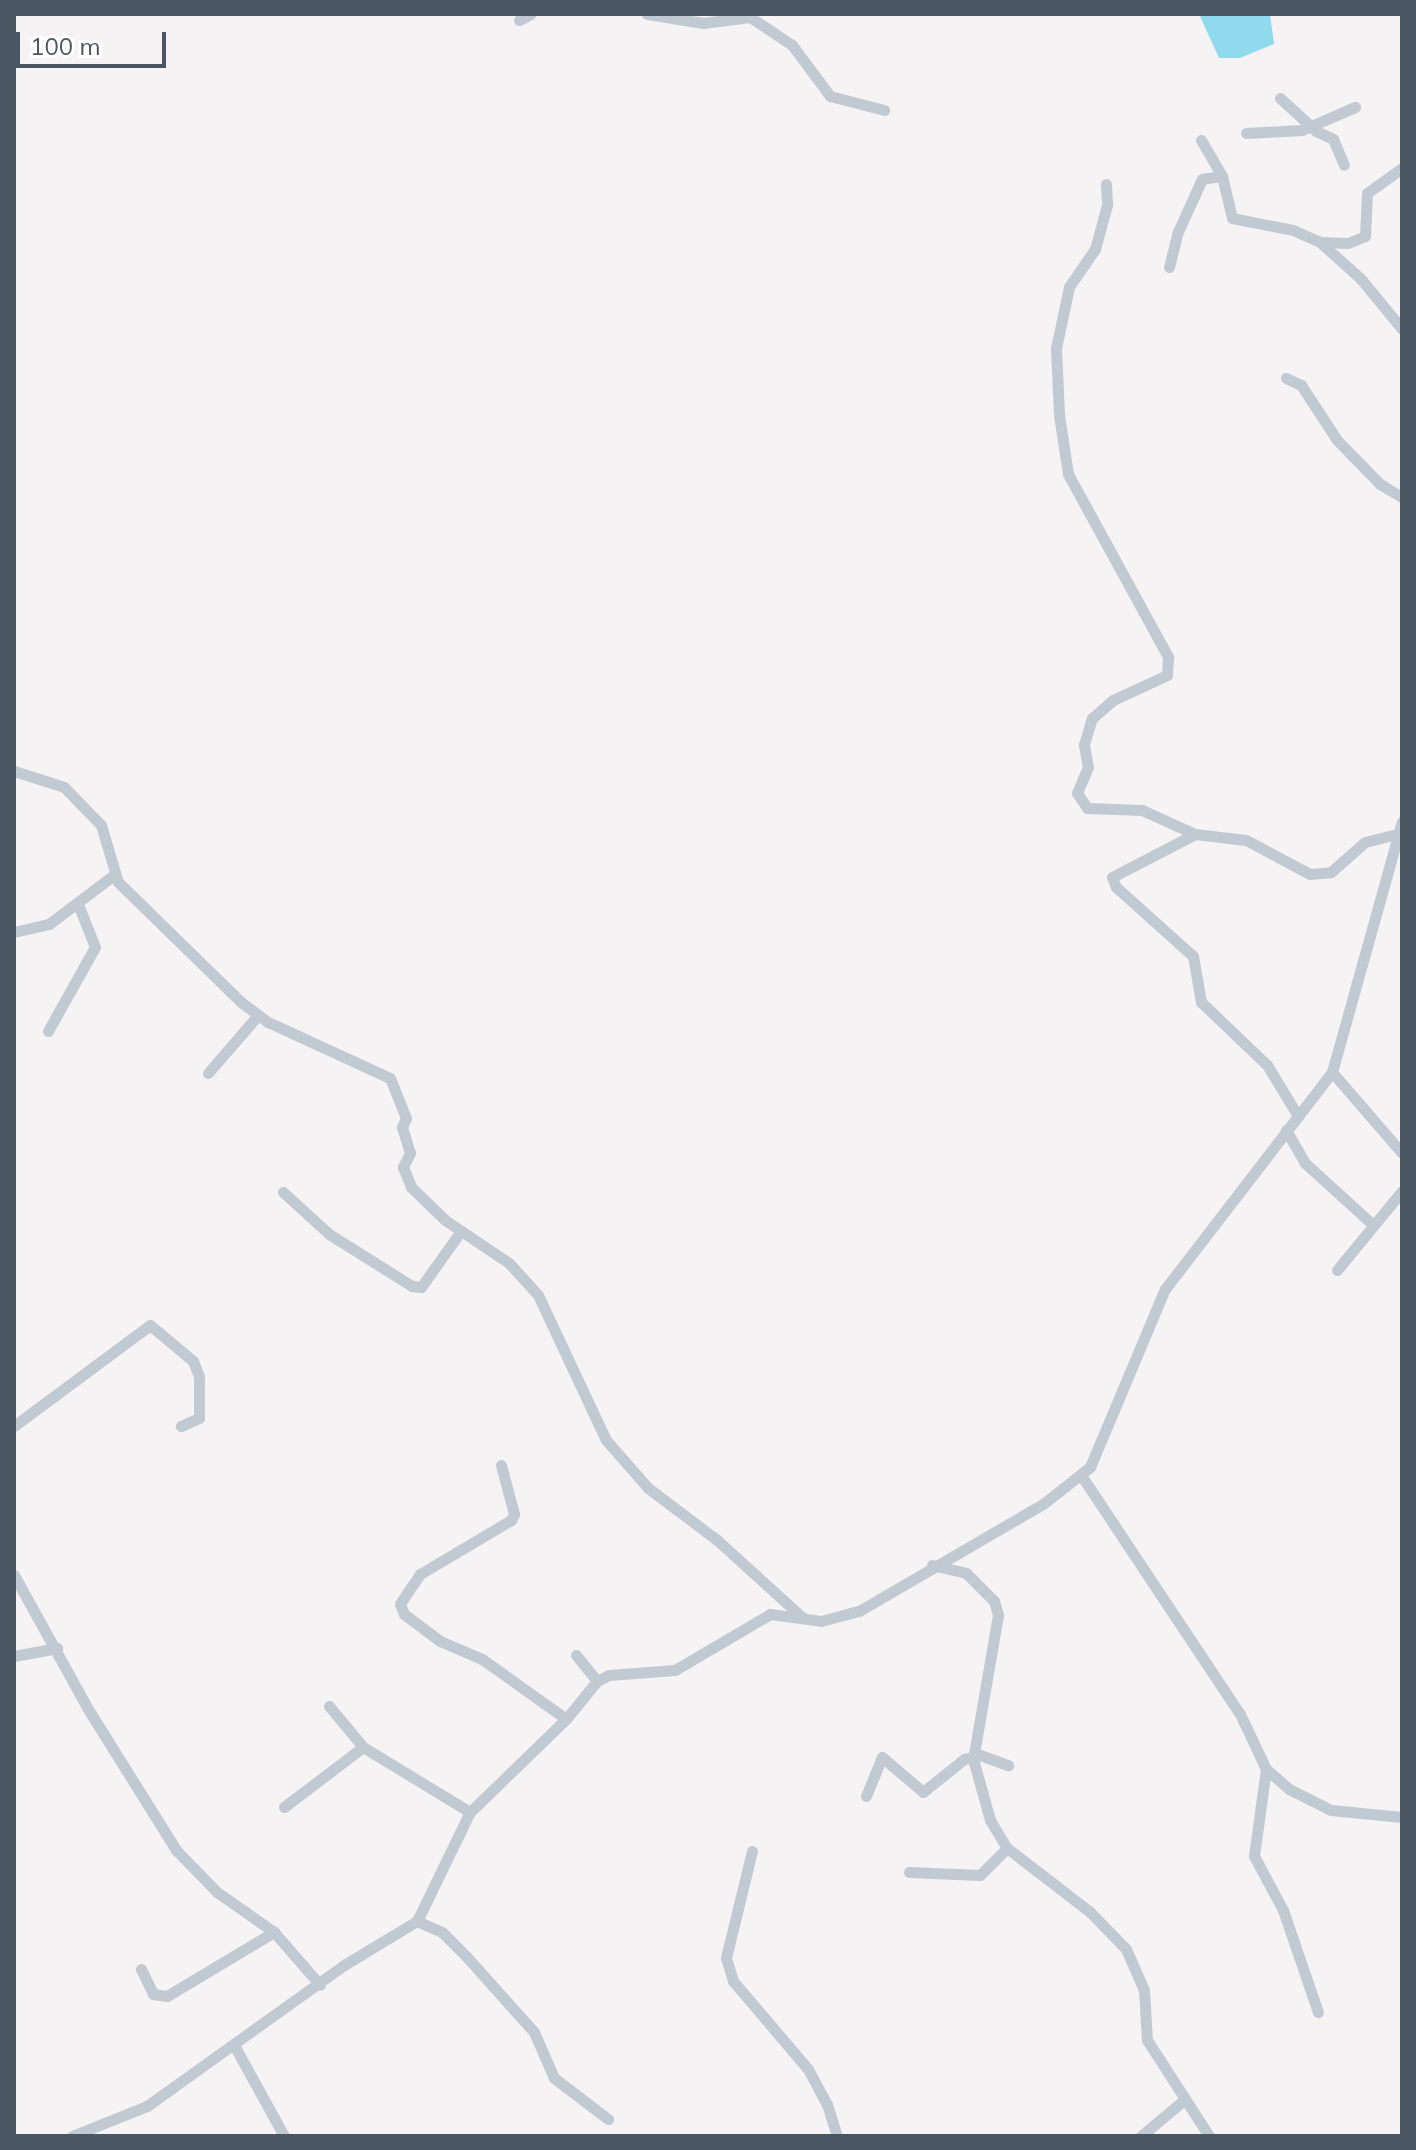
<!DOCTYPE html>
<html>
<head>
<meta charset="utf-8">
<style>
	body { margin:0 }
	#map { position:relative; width:1416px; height:2150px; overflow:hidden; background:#f5f3f3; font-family:Mulish,sans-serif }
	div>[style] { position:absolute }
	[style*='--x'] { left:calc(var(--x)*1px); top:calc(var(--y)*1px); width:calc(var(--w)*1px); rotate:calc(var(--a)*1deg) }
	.water>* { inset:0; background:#90daee }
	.minor>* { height:11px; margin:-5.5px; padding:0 5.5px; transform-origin:5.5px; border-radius:5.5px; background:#c1cad2 }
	span { translate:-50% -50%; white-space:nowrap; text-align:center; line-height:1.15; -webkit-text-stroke:6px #fff; paint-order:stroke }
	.frame { position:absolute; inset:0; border:16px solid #4a5661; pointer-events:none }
	.scale { position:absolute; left:16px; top:32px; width:150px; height:36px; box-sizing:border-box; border:4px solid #4a5661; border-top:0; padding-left:10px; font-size:24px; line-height:28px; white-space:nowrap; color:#4a5661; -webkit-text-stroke:6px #fff; paint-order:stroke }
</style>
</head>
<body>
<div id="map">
	<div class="water">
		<i style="clip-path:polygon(1199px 14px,1270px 14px,1274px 44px,1240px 58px,1219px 58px)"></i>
	</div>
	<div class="minor">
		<i style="--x:647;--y:14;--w:57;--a:9.1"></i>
		<i style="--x:703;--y:23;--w:47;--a:-7.3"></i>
		<i style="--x:750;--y:17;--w:50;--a:33.7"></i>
		<i style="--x:792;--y:45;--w:64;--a:53.3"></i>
		<i style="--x:830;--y:96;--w:56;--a:14.5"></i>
		<i style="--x:519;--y:20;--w:13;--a:-27"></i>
		<i style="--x:1280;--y:98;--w:49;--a:42.5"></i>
		<i style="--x:1316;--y:131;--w:19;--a:25"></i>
		<i style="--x:1333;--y:139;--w:28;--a:67"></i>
		<i style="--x:1246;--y:133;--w:56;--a:-3.1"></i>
		<i style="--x:1302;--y:130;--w:58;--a:-23.5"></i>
		<i style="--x:1201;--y:140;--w:42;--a:59.7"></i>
		<i style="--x:1222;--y:176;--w:43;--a:76.6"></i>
		<i style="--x:1232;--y:218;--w:62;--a:11.1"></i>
		<i style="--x:1293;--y:230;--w:30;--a:24"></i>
		<i style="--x:1320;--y:242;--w:28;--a:2"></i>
		<i style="--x:1348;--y:243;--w:18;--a:-22"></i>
		<i style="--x:1365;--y:236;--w:43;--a:-87.3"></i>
		<i style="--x:1367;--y:193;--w:43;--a:-35.5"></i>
		<i style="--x:1106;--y:184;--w:21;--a:87"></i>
		<i style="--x:1107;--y:205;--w:46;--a:105.3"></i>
		<i style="--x:1095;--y:249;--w:46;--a:124.4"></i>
		<i style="--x:1069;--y:287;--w:62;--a:102"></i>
		<i style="--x:1056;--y:348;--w:67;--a:87.4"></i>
		<i style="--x:1059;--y:415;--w:60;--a:81.3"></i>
		<i style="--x:1068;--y:474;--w:209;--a:61.3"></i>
		<i style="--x:1168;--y:657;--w:18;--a:93"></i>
		<i style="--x:1167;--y:675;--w:60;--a:155.2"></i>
		<i style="--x:1113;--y:700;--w:28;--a:139"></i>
		<i style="--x:1092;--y:718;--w:28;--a:107"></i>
		<i style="--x:1084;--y:745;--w:22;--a:80"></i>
		<i style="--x:1088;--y:767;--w:28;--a:113"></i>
		<i style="--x:1077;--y:793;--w:18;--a:56"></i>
		<i style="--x:1087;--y:808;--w:55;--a:2.1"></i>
		<i style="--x:1142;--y:810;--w:58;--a:24.4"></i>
		<i style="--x:1195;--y:834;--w:93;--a:152.6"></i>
		<i style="--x:1112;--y:877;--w:11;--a:68"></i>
		<i style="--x:1116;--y:887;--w:103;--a:41.9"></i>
		<i style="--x:1193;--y:956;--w:47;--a:80.1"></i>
		<i style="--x:1201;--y:1002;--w:91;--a:43.7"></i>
		<i style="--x:1267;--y:1065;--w:60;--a:58.7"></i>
		<i style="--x:1320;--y:242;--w:55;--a:42.1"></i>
		<i style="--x:1361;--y:279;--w:65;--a:50.6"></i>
		<i style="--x:1169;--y:267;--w:34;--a:-76"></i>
		<i style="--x:1177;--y:234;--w:60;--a:-65.6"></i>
		<i style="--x:1202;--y:179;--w:20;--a:-9"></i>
		<i style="--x:1286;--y:378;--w:17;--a:25"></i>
		<i style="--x:1301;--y:385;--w:66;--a:56.8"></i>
		<i style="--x:1337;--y:440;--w:62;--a:45.7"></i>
		<i style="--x:1380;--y:484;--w:26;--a:31"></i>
		<i style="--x:14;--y:771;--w:52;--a:17.7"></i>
		<i style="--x:64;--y:787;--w:53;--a:45.8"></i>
		<i style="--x:101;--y:825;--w:59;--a:73.4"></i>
		<i style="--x:118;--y:882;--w:172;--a:44.3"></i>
		<i style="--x:241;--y:1002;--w:34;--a:37"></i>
		<i style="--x:268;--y:1022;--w:134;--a:24.7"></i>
		<i style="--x:390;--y:1078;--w:43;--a:68.2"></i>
		<i style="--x:406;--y:1118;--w:10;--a:114"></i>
		<i style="--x:402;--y:1127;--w:27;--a:73"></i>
		<i style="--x:410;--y:1153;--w:16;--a:117"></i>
		<i style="--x:403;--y:1167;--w:22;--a:68"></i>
		<i style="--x:411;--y:1187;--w:47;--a:44.1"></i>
		<i style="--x:445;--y:1220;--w:77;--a:33.9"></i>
		<i style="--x:509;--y:1263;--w:43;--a:47.8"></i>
		<i style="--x:538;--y:1295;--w:160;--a:64.9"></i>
		<i style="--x:606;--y:1440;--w:64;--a:48.8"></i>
		<i style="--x:648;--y:1488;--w:86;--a:37"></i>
		<i style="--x:717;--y:1540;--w:115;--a:42.2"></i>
		<i style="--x:1195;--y:834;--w:51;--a:6.7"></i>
		<i style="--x:1246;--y:840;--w:72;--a:28"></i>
		<i style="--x:1310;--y:874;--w:21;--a:-5"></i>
		<i style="--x:1331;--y:872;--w:45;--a:-41.4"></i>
		<i style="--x:1365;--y:842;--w:33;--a:-14"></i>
		<i style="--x:14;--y:932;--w:36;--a:-13"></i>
		<i style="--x:49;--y:924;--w:83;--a:-37.1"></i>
		<i style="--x:48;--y:1031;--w:96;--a:-60.8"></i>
		<i style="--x:95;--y:947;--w:46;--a:-111.6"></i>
		<i style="--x:1332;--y:1072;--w:107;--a:49.2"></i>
		<i style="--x:208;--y:1073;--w:77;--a:-49.2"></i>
		<i style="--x:1286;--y:1130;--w:38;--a:60"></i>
		<i style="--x:1305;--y:1163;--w:91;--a:42.3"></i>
		<i style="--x:283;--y:1192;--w:62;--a:42.4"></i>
		<i style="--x:329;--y:1234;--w:98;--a:32.1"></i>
		<i style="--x:412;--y:1286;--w:9;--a:6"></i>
		<i style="--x:421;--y:1287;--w:69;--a:-54.5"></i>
		<i style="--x:1337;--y:1270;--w:102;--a:-50.6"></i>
		<i style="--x:14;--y:1426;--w:169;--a:-36.6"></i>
		<i style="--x:150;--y:1325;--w:56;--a:39.9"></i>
		<i style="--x:193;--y:1361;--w:17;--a:69"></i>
		<i style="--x:199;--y:1377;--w:41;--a:90"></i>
		<i style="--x:199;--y:1418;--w:20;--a:156"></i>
		<i style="--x:501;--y:1465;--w:51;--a:75.1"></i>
		<i style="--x:514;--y:1514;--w:7;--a:117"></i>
		<i style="--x:511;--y:1520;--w:106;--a:149.3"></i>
		<i style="--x:420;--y:1574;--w:36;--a:124"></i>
		<i style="--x:400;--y:1604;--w:11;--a:68"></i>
		<i style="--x:404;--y:1614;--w:45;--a:36.9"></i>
		<i style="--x:440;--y:1641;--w:46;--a:23.2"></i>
		<i style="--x:482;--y:1659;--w:103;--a:35.5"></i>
		<i style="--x:1081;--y:1475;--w:287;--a:56.4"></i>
		<i style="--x:1240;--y:1714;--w:61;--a:64.7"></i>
		<i style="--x:1266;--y:1769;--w:30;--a:41"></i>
		<i style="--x:1289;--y:1789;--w:47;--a:26.6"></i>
		<i style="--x:1331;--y:1810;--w:71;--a:5.6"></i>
		<i style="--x:932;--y:1565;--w:35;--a:13"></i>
		<i style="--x:966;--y:1573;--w:40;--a:45"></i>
		<i style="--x:994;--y:1601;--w:15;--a:74"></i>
		<i style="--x:998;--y:1615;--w:146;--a:99.8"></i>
		<i style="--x:973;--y:1759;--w:63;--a:74.4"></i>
		<i style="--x:990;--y:1820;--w:33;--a:59"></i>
		<i style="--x:1007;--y:1848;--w:105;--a:37.6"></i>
		<i style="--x:1090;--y:1912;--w:52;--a:45.8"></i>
		<i style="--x:1126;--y:1949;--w:45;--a:66.3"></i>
		<i style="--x:1144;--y:1990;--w:50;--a:86.6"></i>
		<i style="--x:1147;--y:2040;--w:114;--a:57.1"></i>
		<i style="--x:14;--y:1575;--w:153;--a:61.1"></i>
		<i style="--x:88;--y:1709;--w:166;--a:58"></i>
		<i style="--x:176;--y:1850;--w:59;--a:45.7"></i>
		<i style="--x:217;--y:1892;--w:70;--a:35.1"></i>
		<i style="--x:274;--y:1932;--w:70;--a:49"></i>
		<i style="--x:576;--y:1655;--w:33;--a:51"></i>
		<i style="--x:14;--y:1656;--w:44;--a:-10.5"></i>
		<i style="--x:329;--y:1706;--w:53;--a:50.3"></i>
		<i style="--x:363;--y:1747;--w:125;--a:31.3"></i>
		<i style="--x:1266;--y:1769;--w:88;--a:97.9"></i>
		<i style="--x:1254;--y:1856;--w:61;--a:61.8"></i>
		<i style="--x:1283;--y:1910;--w:108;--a:71.1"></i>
		<i style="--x:866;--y:1796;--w:42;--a:-67.7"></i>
		<i style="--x:882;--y:1757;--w:54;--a:40.5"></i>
		<i style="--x:923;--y:1792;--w:53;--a:-38.8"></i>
		<i style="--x:964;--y:1759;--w:16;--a:-14"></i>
		<i style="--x:980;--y:1755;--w:30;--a:20"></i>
		<i style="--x:284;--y:1807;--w:99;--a:-37.2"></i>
		<i style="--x:752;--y:1851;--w:110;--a:103.7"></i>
		<i style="--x:726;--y:1958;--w:24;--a:73"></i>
		<i style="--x:733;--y:1981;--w:116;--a:49.6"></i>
		<i style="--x:808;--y:2069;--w:40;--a:62"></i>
		<i style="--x:827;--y:2104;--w:34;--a:73"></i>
		<i style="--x:909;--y:1872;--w:71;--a:2.4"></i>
		<i style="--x:980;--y:1875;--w:38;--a:-45"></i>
		<i style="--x:417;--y:1921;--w:27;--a:24"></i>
		<i style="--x:442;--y:1932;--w:34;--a:45"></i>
		<i style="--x:466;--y:1956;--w:102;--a:48.2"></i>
		<i style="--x:534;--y:2032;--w:50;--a:66.5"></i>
		<i style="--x:554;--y:2078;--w:68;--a:37.2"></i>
		<i style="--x:141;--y:1969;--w:28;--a:64"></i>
		<i style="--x:153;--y:1994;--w:14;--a:8"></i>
		<i style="--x:167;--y:1996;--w:125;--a:-30.9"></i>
		<i style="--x:234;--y:2045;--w:104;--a:61.2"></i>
		<i style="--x:72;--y:2136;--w:81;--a:-21.8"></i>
		<i style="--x:147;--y:2106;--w:242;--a:-35.6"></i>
		<i style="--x:344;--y:1965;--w:85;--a:-31.1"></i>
		<i style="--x:417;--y:1921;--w:121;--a:-64.1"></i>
		<i style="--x:470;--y:1812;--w:134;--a:-44.1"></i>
		<i style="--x:566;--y:1719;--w:49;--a:-50.8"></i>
		<i style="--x:597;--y:1681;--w:13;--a:-27"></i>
		<i style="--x:609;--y:1675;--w:66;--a:-4.3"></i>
		<i style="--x:675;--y:1670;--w:110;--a:-30.5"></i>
		<i style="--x:770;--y:1614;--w:51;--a:7.8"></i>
		<i style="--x:821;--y:1621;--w:39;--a:-15"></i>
		<i style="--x:859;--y:1611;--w:213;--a:-30.2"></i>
		<i style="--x:1043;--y:1504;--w:60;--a:-38.2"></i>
		<i style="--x:1090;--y:1467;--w:193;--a:-67.2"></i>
		<i style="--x:1165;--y:1289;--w:274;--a:-52.4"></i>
		<i style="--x:1332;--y:1072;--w:260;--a:-74.4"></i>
		<i style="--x:1141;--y:2136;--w:56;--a:-39.9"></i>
	</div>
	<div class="frame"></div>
	<div class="scale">100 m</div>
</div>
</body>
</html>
